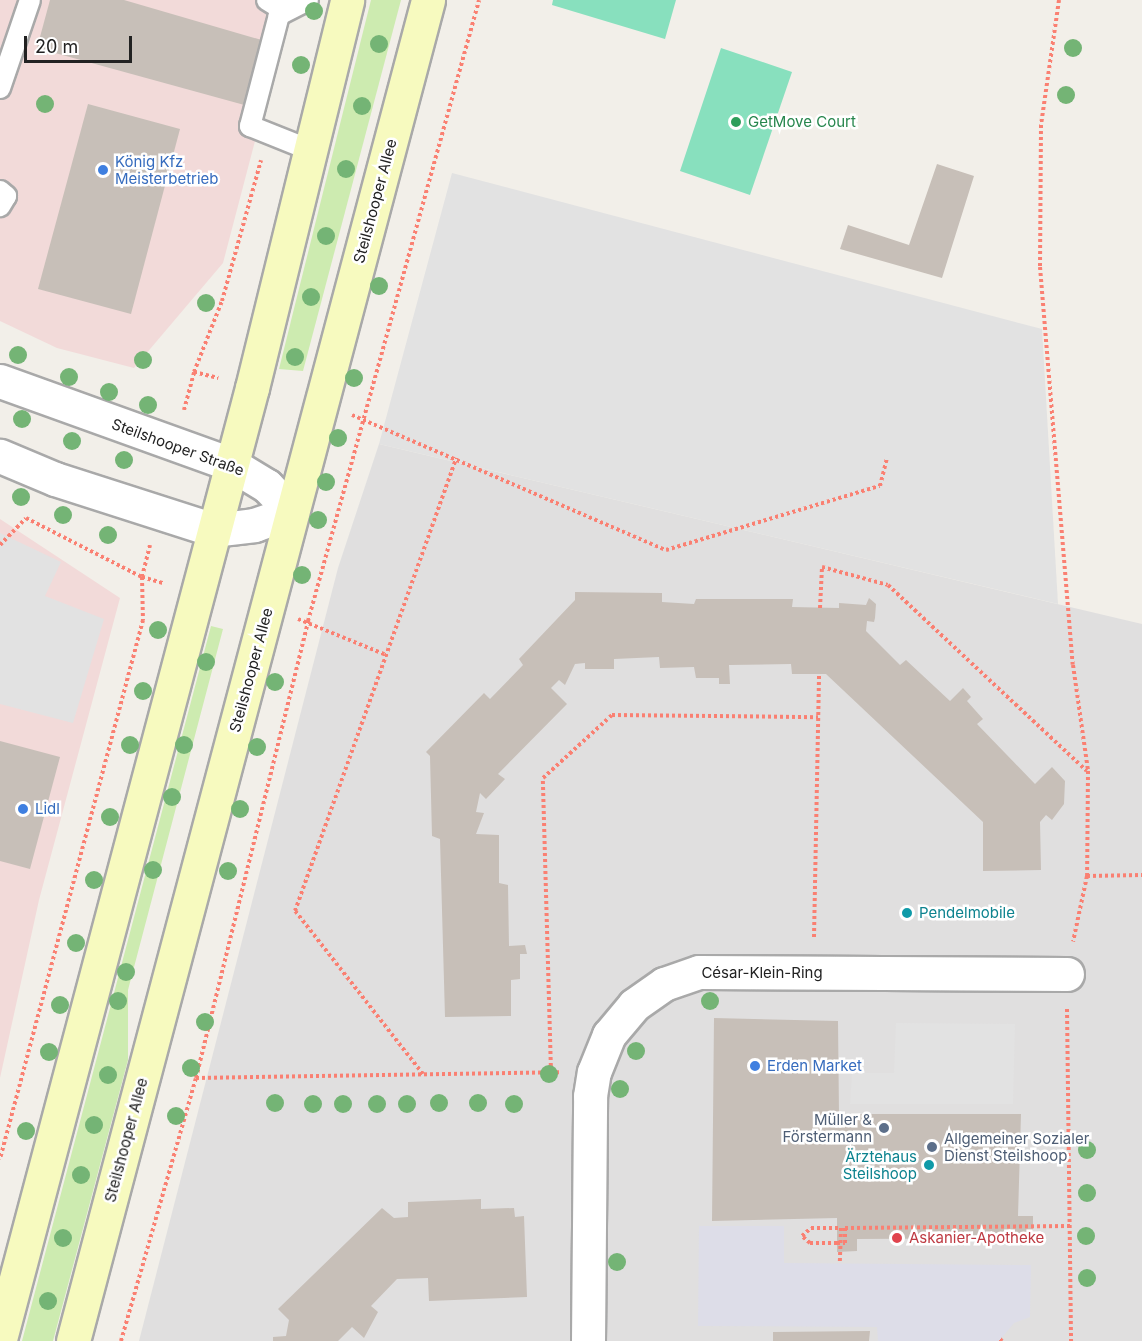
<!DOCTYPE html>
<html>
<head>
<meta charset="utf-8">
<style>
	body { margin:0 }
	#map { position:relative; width:1142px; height:1341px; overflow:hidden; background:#f2efe9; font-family:Inter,sans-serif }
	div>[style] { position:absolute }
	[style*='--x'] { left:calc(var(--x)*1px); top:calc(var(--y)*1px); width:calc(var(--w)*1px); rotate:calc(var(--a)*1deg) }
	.residential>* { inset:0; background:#e0dfdf }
	.commercial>* { inset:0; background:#f2dad9 }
	.grass>* { inset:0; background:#cdebb0 }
	.pitch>* { inset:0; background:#88e0be }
	.parking>* { inset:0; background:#e2e2e2 }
	.plaza>* { inset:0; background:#dddde8 }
	.building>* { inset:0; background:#c7bfb8 }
	.path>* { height:4px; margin-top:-2px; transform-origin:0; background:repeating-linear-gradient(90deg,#fa8072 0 3px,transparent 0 6px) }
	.roads { filter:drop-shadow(2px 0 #a9a9a9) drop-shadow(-2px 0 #a9a9a9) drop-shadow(0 2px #a9a9a9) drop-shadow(0 -2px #a9a9a9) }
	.service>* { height:20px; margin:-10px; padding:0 10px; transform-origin:10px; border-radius:10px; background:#fff }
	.minor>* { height:33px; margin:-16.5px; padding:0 16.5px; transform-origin:16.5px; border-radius:16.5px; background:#fff }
	.tertiary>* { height:33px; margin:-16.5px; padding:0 16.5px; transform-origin:16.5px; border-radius:16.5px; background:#fff }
	.secondary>* { height:33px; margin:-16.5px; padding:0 16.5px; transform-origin:16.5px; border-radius:16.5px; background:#f7fabf }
	.path-bridge>* { height:4px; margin-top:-2px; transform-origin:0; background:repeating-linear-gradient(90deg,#fa8072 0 3px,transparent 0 6px) }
	.trees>* { width:18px; height:18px; margin:-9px; border-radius:50%; background:#74b475 }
	.dots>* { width:16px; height:16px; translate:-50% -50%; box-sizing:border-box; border:3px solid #fff; border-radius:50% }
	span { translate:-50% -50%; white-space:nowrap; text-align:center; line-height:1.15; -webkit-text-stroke:5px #fff; paint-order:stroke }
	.leisure-label { font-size:15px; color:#27864d }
	.left { translate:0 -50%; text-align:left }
	.shop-label { font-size:15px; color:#366cbe }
	.street-label { font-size:15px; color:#222 }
	.culture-label { font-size:15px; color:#0d838f }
	.right { translate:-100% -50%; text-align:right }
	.service-label { font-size:15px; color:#4e5e75 }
	.health-label { font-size:15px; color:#be3a42 }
	.scale { position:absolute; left:24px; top:36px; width:108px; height:27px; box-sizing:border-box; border:3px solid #222; border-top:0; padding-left:8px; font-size:18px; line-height:21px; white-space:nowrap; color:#222; -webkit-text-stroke:4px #fff; paint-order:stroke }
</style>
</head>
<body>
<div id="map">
	<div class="residential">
		<i style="clip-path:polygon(379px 444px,1142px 624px,1142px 1341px,139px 1341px,338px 568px)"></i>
	</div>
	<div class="commercial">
		<i style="clip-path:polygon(0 0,292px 0,223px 263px,134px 368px,57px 348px,0 321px)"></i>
		<i style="clip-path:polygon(0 519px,120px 598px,39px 900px,0 1078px)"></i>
	</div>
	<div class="grass">
		<i style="clip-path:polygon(371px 0,401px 0,303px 371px,279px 369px)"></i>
		<i style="clip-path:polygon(211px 626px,223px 629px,128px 990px,128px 1060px,53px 1341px,22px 1341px)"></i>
	</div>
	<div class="pitch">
		<i style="clip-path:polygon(553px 0,676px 0,665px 39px,552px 5px)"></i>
		<i style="clip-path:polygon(721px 48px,792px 72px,750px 195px,680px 171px)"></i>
	</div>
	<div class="parking">
		<i style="clip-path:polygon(452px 173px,1042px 329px,1058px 604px,379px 444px)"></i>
		<i style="clip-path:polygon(0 533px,61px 562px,45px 596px,104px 619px,73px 723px,0 704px)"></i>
		<i style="clip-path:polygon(896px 1023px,1015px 1024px,1013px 1104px,850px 1104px,852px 1073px,894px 1073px)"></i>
	</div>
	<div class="plaza">
		<i style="clip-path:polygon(699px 1226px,784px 1226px,784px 1263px,1031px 1265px,1030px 1317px,1014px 1323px,999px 1341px,878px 1341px,877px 1327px,698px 1326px)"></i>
	</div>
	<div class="building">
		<i style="clip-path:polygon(50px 0,124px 0,265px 41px,248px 106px,37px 48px)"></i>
		<i style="clip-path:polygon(88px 104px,180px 129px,131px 314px,38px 289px)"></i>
		<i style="clip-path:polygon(937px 164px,974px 176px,942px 278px,840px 249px,848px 225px,909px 245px)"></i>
		<i style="clip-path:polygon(575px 592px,662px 593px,662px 602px,694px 604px,696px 599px,793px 599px,792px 607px,839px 608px,839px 603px,866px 605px,869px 598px,876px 604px,875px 618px,874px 622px,867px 621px,866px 631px,900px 665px,906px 660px,950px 701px,963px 688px,971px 697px,967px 701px,983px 719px,977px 724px,1035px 784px,1052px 767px,1065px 781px,1064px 804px,1052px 820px,1046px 815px,1040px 822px,1041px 870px,983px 871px,983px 822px,826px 674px,792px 674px,791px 664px,729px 665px,730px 684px,719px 684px,719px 678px,696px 678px,694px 667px,660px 668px,659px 657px,614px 659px,614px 669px,585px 669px,585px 663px,575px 664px,565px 685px,559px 680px,551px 688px,567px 704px,498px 774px,505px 779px,486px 799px,480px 793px,476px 812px,484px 813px,476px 834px,499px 835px,499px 883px,508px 885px,509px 946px,525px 945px,527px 954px,520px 954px,520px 979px,511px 980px,511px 1016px,445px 1017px,440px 839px,432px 836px,430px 756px,426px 752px,484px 693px,490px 699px,523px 665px,519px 659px,575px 600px)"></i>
		<i style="clip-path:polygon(0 741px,60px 757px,30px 869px,0 861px)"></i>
		<i style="clip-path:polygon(714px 1018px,838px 1021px,839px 1114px,1021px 1114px,1018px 1216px,1033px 1216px,1033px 1238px,857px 1239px,857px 1251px,837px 1252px,837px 1218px,712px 1221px)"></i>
		<i style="clip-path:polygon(481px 1199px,481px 1209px,514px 1208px,515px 1217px,524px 1216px,527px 1297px,429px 1301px,428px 1278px,397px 1279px,371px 1306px,378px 1312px,364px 1338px,352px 1327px,338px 1341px,273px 1341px,273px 1337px,286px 1336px,289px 1320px,278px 1309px,382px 1208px,394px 1218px,408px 1217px,408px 1202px)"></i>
		<i style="clip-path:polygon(870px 1331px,869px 1341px,773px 1341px,773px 1332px)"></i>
	</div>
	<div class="path">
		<i style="--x:1059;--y:0;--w:126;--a:98.2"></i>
		<i style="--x:1041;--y:125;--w:142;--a:90.4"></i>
		<i style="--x:1040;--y:267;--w:399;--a:85.3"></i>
		<i style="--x:1073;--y:665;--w:107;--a:81.9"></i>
		<i style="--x:1088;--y:771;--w:105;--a:90.5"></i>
		<i style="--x:1087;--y:876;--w:67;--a:102"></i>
		<i style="--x:194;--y:372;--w:76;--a:-68.5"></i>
		<i style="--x:222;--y:301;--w:146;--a:-74.5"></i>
		<i style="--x:184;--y:410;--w:39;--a:-75"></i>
		<i style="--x:194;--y:372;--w:25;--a:14"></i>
		<i style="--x:352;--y:415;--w:342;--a:23.3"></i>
		<i style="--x:666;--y:550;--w:223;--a:-16.7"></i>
		<i style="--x:880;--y:486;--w:29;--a:-76"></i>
		<i style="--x:0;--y:545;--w:37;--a:-46"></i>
		<i style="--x:26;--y:518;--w:130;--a:27"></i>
		<i style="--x:142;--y:577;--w:43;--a:88.7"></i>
		<i style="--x:143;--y:620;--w:558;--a:104.86"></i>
		<i style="--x:150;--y:545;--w:33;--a:104"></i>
		<i style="--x:142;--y:577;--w:22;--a:16"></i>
		<i style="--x:820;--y:608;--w:41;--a:-87.2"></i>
		<i style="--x:822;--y:567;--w:68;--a:15.3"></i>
		<i style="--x:888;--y:585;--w:272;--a:43.1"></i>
		<i style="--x:298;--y:619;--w:95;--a:22.2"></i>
		<i style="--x:1087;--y:876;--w:55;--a:-1"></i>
		<i style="--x:814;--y:937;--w:263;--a:-88.9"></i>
		<i style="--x:1067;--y:1009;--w:332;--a:89.3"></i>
		<i style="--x:551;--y:1072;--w:294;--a:-91.6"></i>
		<i style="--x:543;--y:778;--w:93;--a:-42.4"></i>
		<i style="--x:612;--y:715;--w:206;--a:0.6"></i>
		<i style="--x:423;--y:1074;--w:207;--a:-128.1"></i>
		<i style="--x:295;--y:911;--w:481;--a:-70.4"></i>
		<i style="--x:196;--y:1078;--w:364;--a:-0.9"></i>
		<i style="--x:837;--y:1243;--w:27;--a:180"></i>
		<i style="--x:810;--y:1243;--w:11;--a:-139"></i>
		<i style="--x:802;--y:1236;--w:12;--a:-42"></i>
		<i style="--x:811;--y:1228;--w:30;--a:0"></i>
		<i style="--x:841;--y:1228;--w:36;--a:92"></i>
		<i style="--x:1000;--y:1339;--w:3;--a:45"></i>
		<i style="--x:121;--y:1341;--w:273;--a:-74.1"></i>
		<i style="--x:196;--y:1078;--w:471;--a:-76.2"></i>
		<i style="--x:308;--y:621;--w:644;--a:-74.6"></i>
	</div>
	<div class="roads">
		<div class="service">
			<i style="--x:267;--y:0;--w:19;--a:32"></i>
			<i style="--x:308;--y:0;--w:33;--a:153"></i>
			<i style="--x:279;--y:15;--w:115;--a:104.6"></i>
			<i style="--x:250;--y:126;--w:65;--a:21.8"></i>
			<i style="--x:0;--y:88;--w:93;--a:-71.2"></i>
			<i style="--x:0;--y:191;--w:8;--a:40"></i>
			<i style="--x:6;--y:196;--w:12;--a:121"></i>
		</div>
		<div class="minor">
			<i style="--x:588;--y:1341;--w:245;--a:-89.5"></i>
			<i style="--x:590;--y:1096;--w:24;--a:-81"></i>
			<i style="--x:594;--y:1072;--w:40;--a:-68"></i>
			<i style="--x:609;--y:1035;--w:39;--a:-50"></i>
			<i style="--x:634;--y:1005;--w:37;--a:-35"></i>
			<i style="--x:664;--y:984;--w:37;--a:-19"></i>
			<i style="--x:699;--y:972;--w:368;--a:0.3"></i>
		</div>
		<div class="tertiary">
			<i style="--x:0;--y:381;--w:245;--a:19.8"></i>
			<i style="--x:231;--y:464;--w:42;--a:31.4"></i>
			<i style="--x:267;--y:486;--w:36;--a:46"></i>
			<i style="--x:292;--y:512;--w:39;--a:161"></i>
			<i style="--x:255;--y:525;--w:41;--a:173"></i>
			<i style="--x:214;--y:530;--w:167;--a:-162.2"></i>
			<i style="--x:55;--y:479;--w:60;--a:-157.3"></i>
		</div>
		<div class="secondary">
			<i style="--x:0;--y:1339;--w:984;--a:-75.16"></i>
			<i style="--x:252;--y:388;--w:399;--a:-76.2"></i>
			<i style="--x:73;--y:1341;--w:1387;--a:-75.17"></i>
		</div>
	</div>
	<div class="path-bridge">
		<i style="--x:837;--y:1243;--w:8;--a:0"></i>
		<i style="--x:845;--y:1243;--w:15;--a:-90"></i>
		<i style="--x:845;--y:1228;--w:225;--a:-0.5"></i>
	</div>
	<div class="trees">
		<i style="left:314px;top:11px"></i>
		<i style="left:379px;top:44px"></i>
		<i style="left:1073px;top:48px"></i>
		<i style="left:301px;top:65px"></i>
		<i style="left:1066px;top:95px"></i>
		<i style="left:45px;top:104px"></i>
		<i style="left:362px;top:106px"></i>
		<i style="left:346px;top:169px"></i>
		<i style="left:326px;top:236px"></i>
		<i style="left:379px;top:286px"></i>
		<i style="left:311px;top:297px"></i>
		<i style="left:206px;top:303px"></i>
		<i style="left:18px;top:355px"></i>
		<i style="left:295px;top:357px"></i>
		<i style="left:143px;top:360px"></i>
		<i style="left:69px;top:377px"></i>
		<i style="left:354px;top:378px"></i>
		<i style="left:109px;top:392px"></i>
		<i style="left:148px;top:405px"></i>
		<i style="left:22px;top:419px"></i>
		<i style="left:338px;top:438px"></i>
		<i style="left:72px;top:441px"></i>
		<i style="left:124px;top:460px"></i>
		<i style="left:326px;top:482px"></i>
		<i style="left:21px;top:497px"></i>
		<i style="left:63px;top:515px"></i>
		<i style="left:318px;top:520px"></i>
		<i style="left:108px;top:535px"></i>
		<i style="left:302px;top:575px"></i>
		<i style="left:158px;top:630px"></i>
		<i style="left:206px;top:662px"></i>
		<i style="left:275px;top:682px"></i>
		<i style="left:143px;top:691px"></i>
		<i style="left:130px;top:745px"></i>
		<i style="left:184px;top:745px"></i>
		<i style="left:257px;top:747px"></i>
		<i style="left:172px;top:797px"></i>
		<i style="left:240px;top:809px"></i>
		<i style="left:110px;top:817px"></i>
		<i style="left:153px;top:870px"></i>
		<i style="left:228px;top:871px"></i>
		<i style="left:94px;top:880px"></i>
		<i style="left:76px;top:943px"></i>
		<i style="left:126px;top:972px"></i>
		<i style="left:118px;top:1001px"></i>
		<i style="left:710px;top:1001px"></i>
		<i style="left:60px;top:1005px"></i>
		<i style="left:205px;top:1022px"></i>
		<i style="left:636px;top:1051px"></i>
		<i style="left:49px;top:1052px"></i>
		<i style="left:191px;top:1068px"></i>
		<i style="left:549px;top:1074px"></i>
		<i style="left:108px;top:1075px"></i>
		<i style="left:620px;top:1089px"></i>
		<i style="left:275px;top:1103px"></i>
		<i style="left:439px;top:1103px"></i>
		<i style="left:478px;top:1103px"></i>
		<i style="left:313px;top:1104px"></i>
		<i style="left:343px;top:1104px"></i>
		<i style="left:377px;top:1104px"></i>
		<i style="left:407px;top:1104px"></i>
		<i style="left:514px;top:1104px"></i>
		<i style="left:176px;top:1116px"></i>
		<i style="left:94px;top:1125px"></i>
		<i style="left:26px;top:1131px"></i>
		<i style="left:1087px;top:1150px"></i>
		<i style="left:81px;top:1175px"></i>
		<i style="left:1087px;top:1193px"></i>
		<i style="left:1086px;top:1236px"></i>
		<i style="left:63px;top:1238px"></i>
		<i style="left:617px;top:1262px"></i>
		<i style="left:1087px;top:1278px"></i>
		<i style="left:48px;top:1301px"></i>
	</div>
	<div class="dots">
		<i style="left:736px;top:122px;background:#2e9e5b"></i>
		<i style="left:103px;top:170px;background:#3f7fe0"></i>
		<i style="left:23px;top:809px;background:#3f7fe0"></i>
		<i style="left:907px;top:913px;background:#0f9aa8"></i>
		<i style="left:755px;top:1066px;background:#3f7fe0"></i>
		<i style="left:884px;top:1128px;background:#5c6f8a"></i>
		<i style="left:932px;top:1147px;background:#5c6f8a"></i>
		<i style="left:929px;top:1165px;background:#0f9aa8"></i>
		<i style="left:897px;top:1238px;background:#e0444e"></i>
	</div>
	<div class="leisure-label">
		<span class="left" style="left:748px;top:122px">GetMove Court</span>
	</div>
	<div class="shop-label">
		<span class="left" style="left:115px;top:170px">König Kfz<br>Meisterbetrieb</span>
		<span class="left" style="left:35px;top:809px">Lidl</span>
		<span class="left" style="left:767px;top:1066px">Erden Market</span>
	</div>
	<div class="street-label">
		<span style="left:375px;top:201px;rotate:-75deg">Steilshooper Allee</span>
		<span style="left:178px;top:447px;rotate:20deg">Steilshooper Straße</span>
		<span style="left:251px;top:670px;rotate:-75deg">Steilshooper Allee</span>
		<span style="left:762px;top:973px">César-Klein-Ring</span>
		<span style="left:126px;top:1140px;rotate:-75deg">Steilshooper Allee</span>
	</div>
	<div class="culture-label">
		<span class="left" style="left:919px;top:913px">Pendelmobile</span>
		<span class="right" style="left:917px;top:1165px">Ärztehaus<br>Steilshoop</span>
	</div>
	<div class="service-label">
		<span class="right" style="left:872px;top:1128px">Müller &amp;<br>Förstermann</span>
		<span class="left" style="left:944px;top:1147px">Allgemeiner Sozialer<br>Dienst Steilshoop</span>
	</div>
	<div class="health-label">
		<span class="left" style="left:909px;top:1238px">Askanier-Apotheke</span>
	</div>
	<div class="scale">20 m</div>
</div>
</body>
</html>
